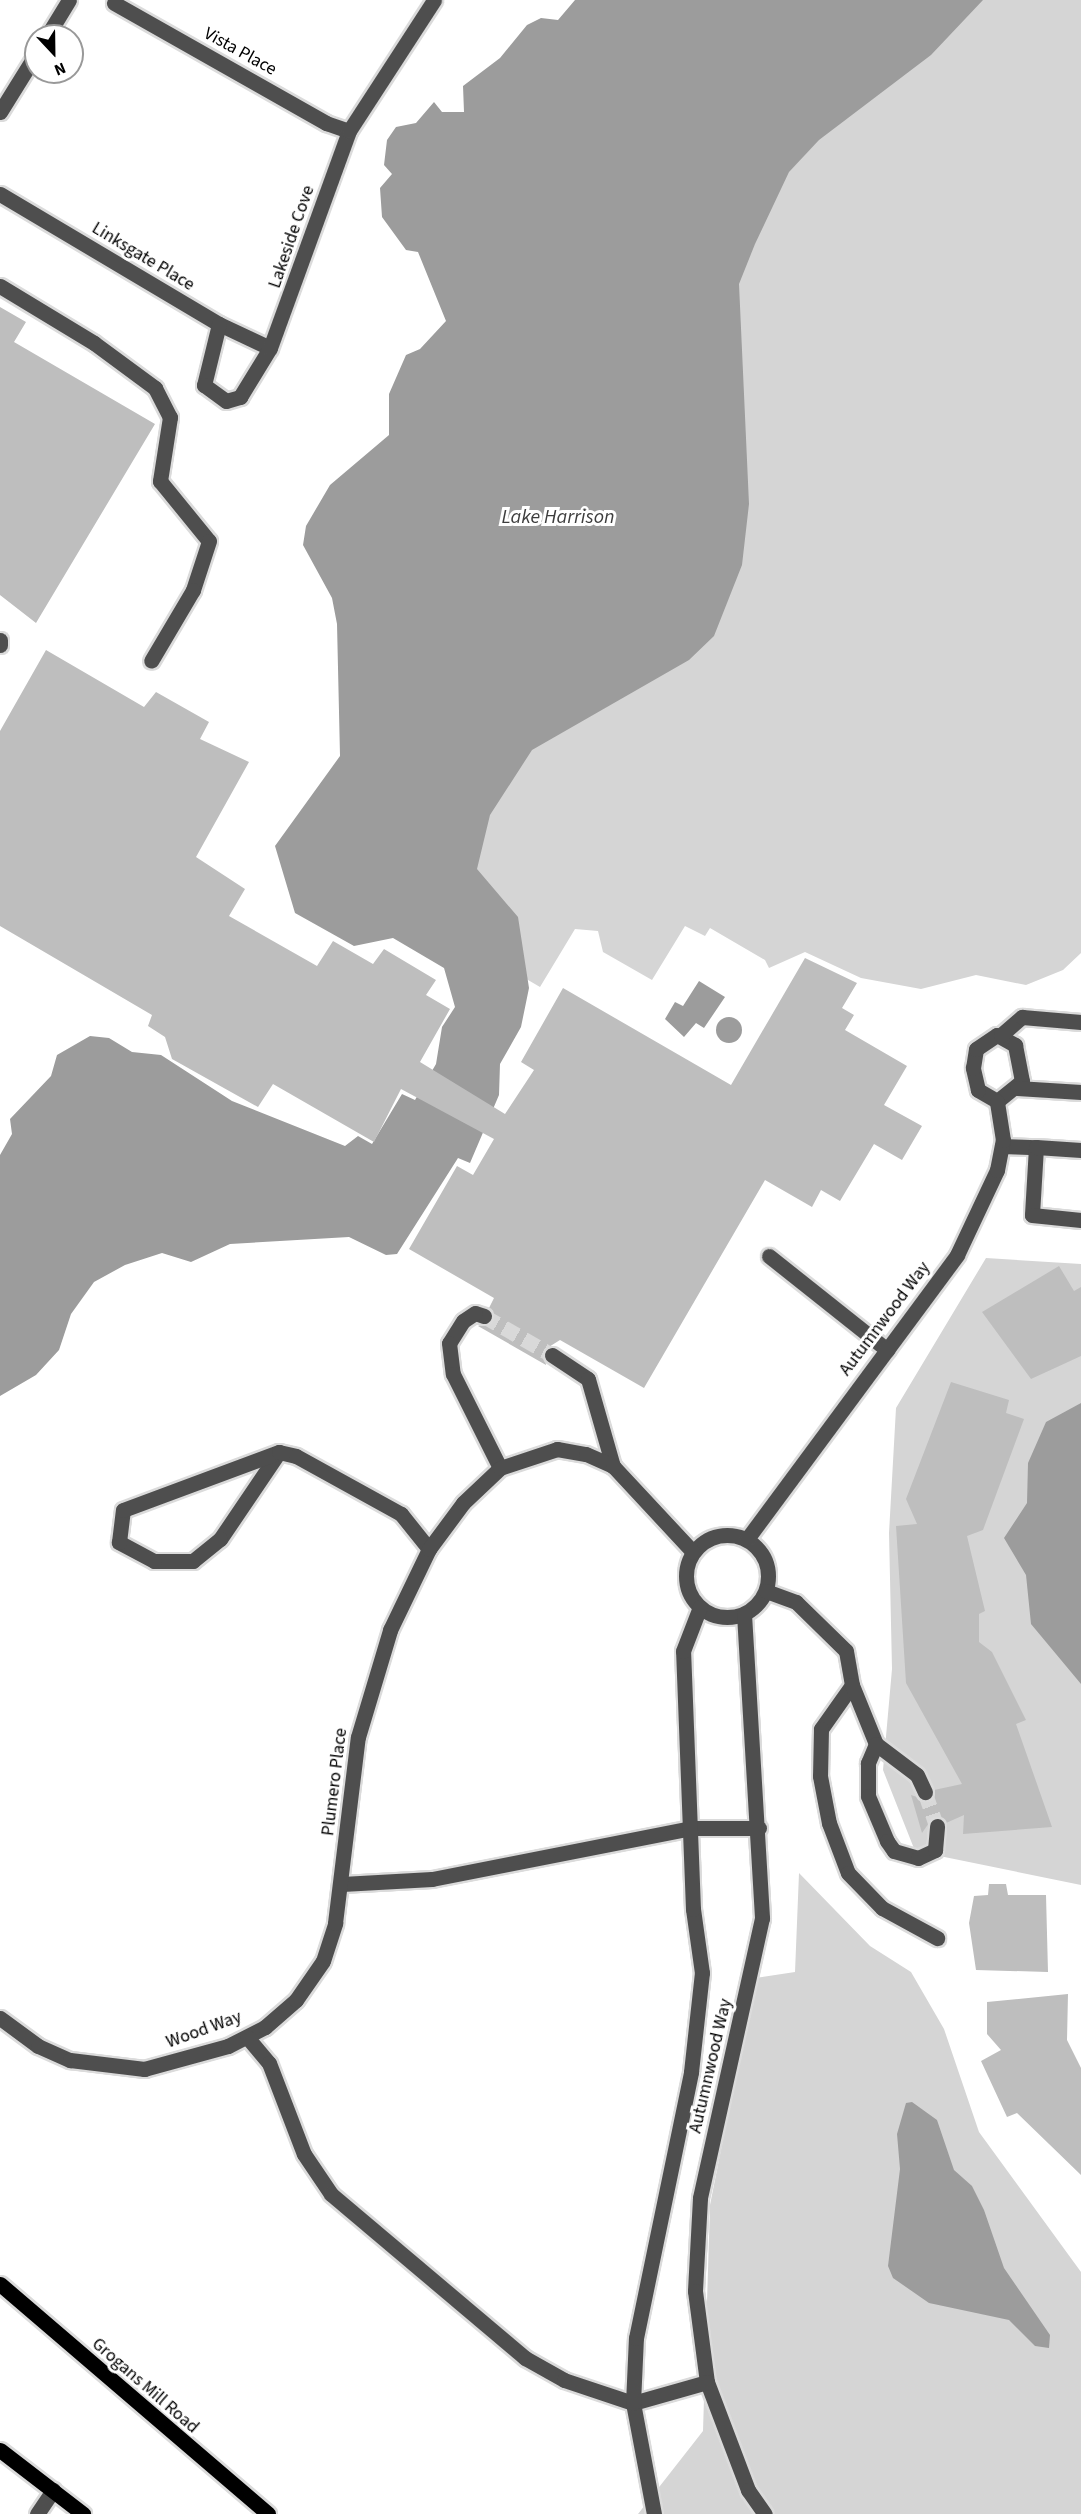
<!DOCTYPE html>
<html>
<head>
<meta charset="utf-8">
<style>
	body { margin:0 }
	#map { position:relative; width:1081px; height:2514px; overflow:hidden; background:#fff; font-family:"Source Sans 3",sans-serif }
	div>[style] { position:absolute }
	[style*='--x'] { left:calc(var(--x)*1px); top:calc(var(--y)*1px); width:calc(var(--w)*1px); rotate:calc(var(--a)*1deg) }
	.green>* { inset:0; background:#d5d5d5 }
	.water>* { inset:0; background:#9c9c9c }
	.round { border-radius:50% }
	.building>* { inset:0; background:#bebebe }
	.minor-tunnel>* { height:15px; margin-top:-7.5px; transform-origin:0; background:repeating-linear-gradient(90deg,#d9d9d9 0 15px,transparent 0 23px) }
	.roads { filter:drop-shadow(2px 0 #dbdbdb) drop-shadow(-2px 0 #dbdbdb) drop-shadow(0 2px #dbdbdb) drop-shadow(0 -2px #dbdbdb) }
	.minor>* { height:15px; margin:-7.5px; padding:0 7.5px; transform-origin:7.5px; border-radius:7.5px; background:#4e4e4e }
	.minor>.ring { margin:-7.5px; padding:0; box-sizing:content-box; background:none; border:15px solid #4e4e4e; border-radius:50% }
	.major>* { height:15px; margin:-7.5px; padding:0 7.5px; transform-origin:7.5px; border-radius:7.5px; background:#000 }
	span { translate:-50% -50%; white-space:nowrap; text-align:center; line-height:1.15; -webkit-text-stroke:6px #fff; paint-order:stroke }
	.street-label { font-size:18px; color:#000 }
	.water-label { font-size:20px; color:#3d3d3d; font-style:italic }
	.north { position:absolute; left:24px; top:24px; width:60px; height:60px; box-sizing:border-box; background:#fff; border:2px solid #999; border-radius:50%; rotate:158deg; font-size:16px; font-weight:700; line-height:24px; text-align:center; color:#000 }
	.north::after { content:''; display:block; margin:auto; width:21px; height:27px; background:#000; clip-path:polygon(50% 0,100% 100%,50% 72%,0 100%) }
</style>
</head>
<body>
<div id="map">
	<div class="green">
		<i style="clip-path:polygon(672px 0,1081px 0,1081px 953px,1063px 970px,1026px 985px,976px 975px,921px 989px,861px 978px,805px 952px,769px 968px,765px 960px,710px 928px,705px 936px,685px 926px,652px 980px,603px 952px,598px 931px,575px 929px,540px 987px,468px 945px,427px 787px)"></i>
		<i style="clip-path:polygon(986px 1258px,1081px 1264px,1081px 1885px,915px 1851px,883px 1770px,892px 1669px,889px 1533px,896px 1408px)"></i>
		<i style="clip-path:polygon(799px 1873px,870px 1946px,911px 1972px,944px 2029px,979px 2132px,1081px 2272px,1081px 2514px,638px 2514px,703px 2431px,710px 2205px,755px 1978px,795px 1972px)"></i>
	</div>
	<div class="water">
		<i style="clip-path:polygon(575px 0,983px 0,931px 55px,819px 140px,789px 172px,755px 244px,739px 284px,749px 504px,742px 565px,714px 636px,689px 660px,532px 750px,490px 815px,477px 869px,518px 917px,529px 988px,521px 1027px,500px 1064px,499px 1095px,470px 1163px,458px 1158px,397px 1254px,386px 1255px,349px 1237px,230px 1244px,191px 1262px,162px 1253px,125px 1265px,94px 1282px,71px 1314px,59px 1350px,36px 1375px,0 1396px,0 1155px,12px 1134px,10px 1119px,51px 1076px,57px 1055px,90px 1036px,109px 1038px,132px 1052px,161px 1055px,232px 1101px,345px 1146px,358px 1136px,372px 1144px,402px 1094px,415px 1100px,436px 1064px,442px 1027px,455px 1007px,444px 968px,393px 938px,354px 946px,295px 913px,275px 846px,340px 756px,337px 624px,332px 598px,303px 545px,306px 526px,330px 485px,389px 435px,389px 394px,406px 355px,420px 349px,446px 321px,418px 252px,406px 250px,382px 217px,380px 188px,392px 174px,384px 165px,387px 140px,396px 127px,416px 123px,434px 102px,442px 112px,464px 112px,463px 86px,500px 58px,527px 25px,541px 18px,558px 20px)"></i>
		<i style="clip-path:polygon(699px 981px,725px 997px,704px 1028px,696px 1023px,684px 1037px,665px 1019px,675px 1002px,683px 1006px)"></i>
		<i class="round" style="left:716px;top:1017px;width:26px;height:26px"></i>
		<i style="clip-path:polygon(1081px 1403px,1081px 1684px,1031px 1624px,1026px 1575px,1004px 1538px,1027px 1503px,1028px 1463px,1046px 1422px)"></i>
		<i style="clip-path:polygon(912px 2102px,937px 2120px,954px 2170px,972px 2186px,984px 2210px,1004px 2268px,1050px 2335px,1049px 2348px,1035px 2346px,1009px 2320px,929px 2303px,893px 2278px,888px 2266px,900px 2169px,897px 2134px,906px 2103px)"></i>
	</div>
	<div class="building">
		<i style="clip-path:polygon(0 307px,26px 322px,14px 342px,155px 424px,36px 623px,0 595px)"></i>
		<i style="clip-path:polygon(46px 650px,144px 707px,156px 692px,209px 722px,200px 739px,249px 762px,196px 857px,245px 889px,229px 916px,317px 966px,333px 941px,373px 964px,384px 949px,436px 980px,426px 995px,450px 1009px,420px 1062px,505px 1114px,534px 1070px,521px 1062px,563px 988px,731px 1085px,805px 958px,857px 983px,842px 1008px,854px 1015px,845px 1030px,907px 1066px,884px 1105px,922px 1126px,902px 1160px,874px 1144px,840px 1201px,821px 1190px,812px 1207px,765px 1180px,644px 1388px,560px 1340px,544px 1350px,546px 1365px,478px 1326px,493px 1320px,489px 1308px,494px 1298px,409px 1249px,457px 1166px,473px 1175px,494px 1139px,401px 1089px,374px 1142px,273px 1084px,258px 1107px,172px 1059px,165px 1037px,148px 1026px,152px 1015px,0 926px,0 731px)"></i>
		<i style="clip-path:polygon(1059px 1266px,1074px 1291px,1081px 1287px,1081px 1356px,1031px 1379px,982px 1312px)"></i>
		<i style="clip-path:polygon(951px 1382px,1009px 1400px,1006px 1413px,1024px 1419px,983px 1530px,967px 1536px,985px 1611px,979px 1614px,979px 1642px,992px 1652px,1026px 1720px,1016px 1724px,1052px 1827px,963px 1834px,964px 1815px,946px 1823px,933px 1817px,922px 1833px,911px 1795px,929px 1801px,934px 1790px,962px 1784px,906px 1683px,896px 1526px,917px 1524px,906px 1499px)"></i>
		<i style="clip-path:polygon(989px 1884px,1006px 1884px,1008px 1895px,1046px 1895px,1048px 1972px,976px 1970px,969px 1923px,974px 1896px,988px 1895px)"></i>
		<i style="clip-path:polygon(1068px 1994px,1067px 2040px,1081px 2068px,1081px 2175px,1017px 2113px,1007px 2117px,981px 2061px,1001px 2050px,987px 2034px,987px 2002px)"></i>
	</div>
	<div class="minor-tunnel">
		<i style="--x:484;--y:1316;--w:78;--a:29.8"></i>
		<i style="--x:925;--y:1792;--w:36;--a:71"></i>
	</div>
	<div class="roads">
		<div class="minor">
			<i style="--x:114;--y:3;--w:244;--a:29.5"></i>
			<i style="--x:326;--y:123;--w:24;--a:19"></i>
			<i style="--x:47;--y:36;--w:42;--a:-58.6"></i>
			<i style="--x:0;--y:112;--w:68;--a:-58.2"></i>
			<i style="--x:0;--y:194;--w:255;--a:30.7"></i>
			<i style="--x:219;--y:324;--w:56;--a:25.2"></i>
			<i style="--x:0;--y:286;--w:110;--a:31.2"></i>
			<i style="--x:94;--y:343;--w:76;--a:36.4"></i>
			<i style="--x:155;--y:388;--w:33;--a:63"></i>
			<i style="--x:170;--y:417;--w:65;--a:98.9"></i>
			<i style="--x:160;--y:481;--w:77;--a:50.8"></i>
			<i style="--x:209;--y:541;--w:52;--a:108.1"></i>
			<i style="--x:193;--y:590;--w:82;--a:120.6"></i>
			<i style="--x:219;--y:324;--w:63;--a:103.8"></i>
			<i style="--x:204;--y:385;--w:27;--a:36"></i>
			<i style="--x:226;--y:401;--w:15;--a:-16"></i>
			<i style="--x:240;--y:397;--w:57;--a:-58.5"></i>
			<i style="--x:270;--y:348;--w:231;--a:-70"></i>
			<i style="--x:349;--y:131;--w:156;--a:-57"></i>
			<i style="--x:0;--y:640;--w:5;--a:90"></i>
			<i style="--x:997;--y:1035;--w:21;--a:29"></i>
			<i style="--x:1015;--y:1045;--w:37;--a:79"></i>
			<i style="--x:1022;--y:1081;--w:32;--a:141"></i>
			<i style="--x:997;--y:1101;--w:22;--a:-150"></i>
			<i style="--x:978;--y:1090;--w:23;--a:-103"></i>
			<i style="--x:973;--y:1068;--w:19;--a:-81"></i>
			<i style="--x:976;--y:1049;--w:25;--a:-34"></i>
			<i style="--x:1001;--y:1035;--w:28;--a:-41"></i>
			<i style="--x:1022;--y:1017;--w:59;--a:4.8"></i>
			<i style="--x:1017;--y:1088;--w:64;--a:3.6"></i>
			<i style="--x:1002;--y:1146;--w:34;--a:2"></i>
			<i style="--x:1036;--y:1147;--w:68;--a:93.4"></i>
			<i style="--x:1032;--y:1215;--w:49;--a:5.8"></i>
			<i style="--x:1036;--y:1147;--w:45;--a:3.8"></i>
			<i style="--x:769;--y:1256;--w:151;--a:38.5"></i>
			<i style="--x:484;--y:1316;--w:9;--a:-162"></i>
			<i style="--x:475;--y:1313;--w:14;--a:146"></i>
			<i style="--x:463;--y:1321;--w:26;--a:122"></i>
			<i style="--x:449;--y:1343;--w:31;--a:83"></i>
			<i style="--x:453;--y:1374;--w:105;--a:63.4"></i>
			<i style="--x:552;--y:1355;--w:43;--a:33.7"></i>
			<i style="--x:588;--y:1379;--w:91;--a:74"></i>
			<i style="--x:279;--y:1452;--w:105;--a:124.1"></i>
			<i style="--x:220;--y:1539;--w:35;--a:141"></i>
			<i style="--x:193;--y:1561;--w:39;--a:180"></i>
			<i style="--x:154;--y:1561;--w:40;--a:-152"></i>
			<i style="--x:119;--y:1542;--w:32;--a:-83"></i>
			<i style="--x:123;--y:1510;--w:166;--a:-20.4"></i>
			<i style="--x:279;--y:1452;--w:17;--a:13"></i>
			<i style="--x:296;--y:1456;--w:120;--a:28.9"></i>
			<i style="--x:401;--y:1514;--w:45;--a:51.3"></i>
			<i class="ring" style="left:686px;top:1535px;width:67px;height:67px"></i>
			<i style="--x:747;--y:1539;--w:353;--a:-53.5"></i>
			<i style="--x:957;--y:1255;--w:94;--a:-64.8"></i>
			<i style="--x:997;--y:1170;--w:31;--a:-79"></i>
			<i style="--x:1003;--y:1140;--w:39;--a:-99"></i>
			<i style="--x:766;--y:1591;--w:32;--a:20"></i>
			<i style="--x:796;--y:1602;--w:70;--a:44.4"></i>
			<i style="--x:846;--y:1651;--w:35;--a:80"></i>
			<i style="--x:852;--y:1685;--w:54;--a:125.2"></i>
			<i style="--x:821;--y:1729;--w:47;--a:91.2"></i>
			<i style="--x:820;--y:1776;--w:48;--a:79.2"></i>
			<i style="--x:829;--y:1823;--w:53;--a:69.2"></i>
			<i style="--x:848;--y:1873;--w:49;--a:45.8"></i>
			<i style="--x:882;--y:1908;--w:63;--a:28.6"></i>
			<i style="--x:744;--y:1614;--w:305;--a:86.6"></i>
			<i style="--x:762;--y:1918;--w:287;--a:102.5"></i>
			<i style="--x:700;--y:2198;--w:93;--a:93.1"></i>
			<i style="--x:695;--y:2291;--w:92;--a:82.5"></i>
			<i style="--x:707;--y:2382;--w:116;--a:69.2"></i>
			<i style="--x:748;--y:2490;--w:29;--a:55"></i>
			<i style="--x:852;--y:1685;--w:64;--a:67.9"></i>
			<i style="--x:876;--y:1744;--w:51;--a:37.1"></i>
			<i style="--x:917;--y:1775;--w:19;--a:65"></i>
			<i style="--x:876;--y:1744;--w:21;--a:113"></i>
			<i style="--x:868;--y:1763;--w:33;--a:90"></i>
			<i style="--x:868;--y:1796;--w:49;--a:67.1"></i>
			<i style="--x:887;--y:1841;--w:12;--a:55"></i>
			<i style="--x:894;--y:1851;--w:25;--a:16"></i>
			<i style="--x:918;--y:1858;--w:19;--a:-25"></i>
			<i style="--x:935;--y:1850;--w:24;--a:-85"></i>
			<i style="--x:342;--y:1884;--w:90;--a:-3.2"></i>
			<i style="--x:432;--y:1879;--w:265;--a:-11.1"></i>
			<i style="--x:692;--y:1828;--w:67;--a:0"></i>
			<i style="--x:0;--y:2018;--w:47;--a:36.4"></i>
			<i style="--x:38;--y:2046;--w:35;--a:24"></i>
			<i style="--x:70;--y:2060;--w:75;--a:6.9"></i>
			<i style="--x:144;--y:2069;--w:87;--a:-15.3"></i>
			<i style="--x:228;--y:2046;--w:42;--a:-27.2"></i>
			<i style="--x:265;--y:2027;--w:41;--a:-41.1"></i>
			<i style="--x:296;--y:2000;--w:47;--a:-55.3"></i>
			<i style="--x:323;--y:1961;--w:40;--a:-72"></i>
			<i style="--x:335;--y:1923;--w:187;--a:-83"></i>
			<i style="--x:358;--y:1737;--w:112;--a:-73.3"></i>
			<i style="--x:390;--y:1630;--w:90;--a:-64.3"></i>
			<i style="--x:429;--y:1549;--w:57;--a:-53.5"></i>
			<i style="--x:463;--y:1503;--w:51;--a:-43.4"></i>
			<i style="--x:500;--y:1468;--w:60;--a:-18.4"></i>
			<i style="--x:557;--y:1449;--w:29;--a:10"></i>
			<i style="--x:586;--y:1454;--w:30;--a:24"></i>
			<i style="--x:613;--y:1466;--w:117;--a:47.1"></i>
			<i style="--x:247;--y:2037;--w:34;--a:50"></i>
			<i style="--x:269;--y:2063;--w:97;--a:69"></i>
			<i style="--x:304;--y:2154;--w:48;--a:56"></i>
			<i style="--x:331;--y:2194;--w:254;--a:40.2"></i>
			<i style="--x:525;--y:2358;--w:45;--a:29.4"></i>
			<i style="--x:564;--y:2380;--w:73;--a:18.4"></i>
			<i style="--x:633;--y:2403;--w:77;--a:-15.8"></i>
			<i style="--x:37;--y:2514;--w:29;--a:-56"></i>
			<i style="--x:654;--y:2514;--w:113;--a:-100.7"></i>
			<i style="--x:633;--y:2403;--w:65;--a:-87.4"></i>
			<i style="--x:636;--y:2338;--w:272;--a:-78.3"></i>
			<i style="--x:691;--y:2072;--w:100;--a:-83.7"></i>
			<i style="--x:702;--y:1973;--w:65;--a:-98"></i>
			<i style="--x:693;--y:1909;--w:258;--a:-92.2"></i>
			<i style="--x:683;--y:1651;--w:47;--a:-68.9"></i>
		</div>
		<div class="major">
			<i style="--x:0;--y:2284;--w:353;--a:40.6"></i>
			<i style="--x:0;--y:2450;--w:105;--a:37.6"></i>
		</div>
	</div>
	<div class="street-label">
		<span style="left:240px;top:52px;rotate:29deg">Vista Place</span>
		<span style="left:292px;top:237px;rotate:-71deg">Lakeside Cove</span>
		<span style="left:143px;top:257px;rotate:31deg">Linksgate Place</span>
		<span style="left:885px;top:1319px;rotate:-53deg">Autumnwood Way</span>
		<span style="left:335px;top:1782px;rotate:-83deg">Plumero Place</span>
		<span style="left:204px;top:2030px;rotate:-20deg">Wood Way</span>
		<span style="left:711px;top:2066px;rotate:-77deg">Autumnwood Way</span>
		<span style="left:145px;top:2386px;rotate:41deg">Grogans Mill Road</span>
	</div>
	<div class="water-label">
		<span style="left:558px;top:517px">Lake Harrison</span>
	</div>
	<div class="north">N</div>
</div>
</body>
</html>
